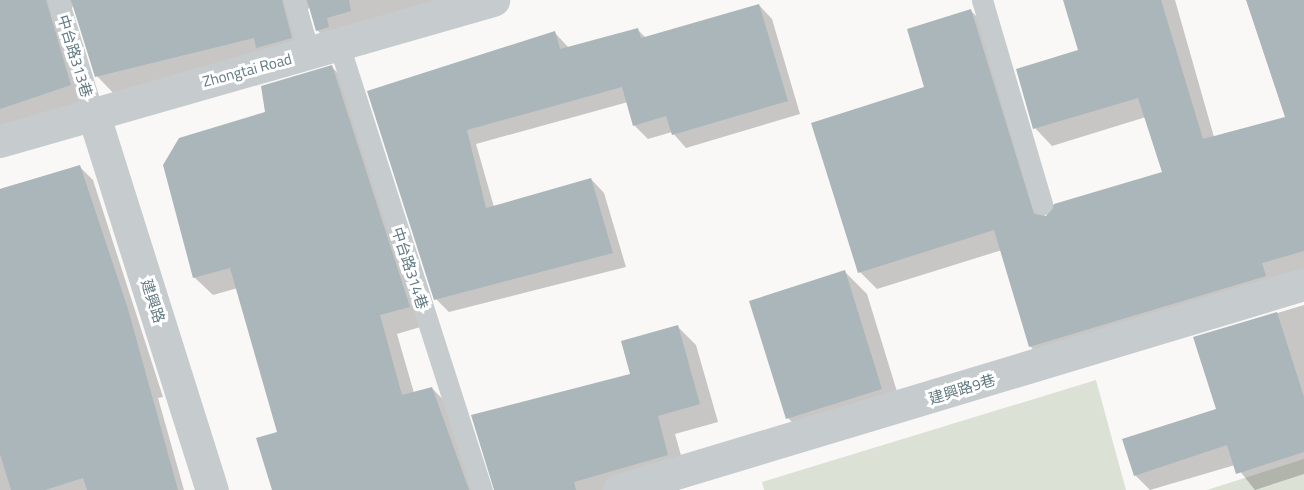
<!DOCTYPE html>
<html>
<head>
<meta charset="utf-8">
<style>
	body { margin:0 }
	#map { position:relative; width:1304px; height:490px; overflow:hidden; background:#f9f8f6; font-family:"Titillium Web","Noto Sans TC",sans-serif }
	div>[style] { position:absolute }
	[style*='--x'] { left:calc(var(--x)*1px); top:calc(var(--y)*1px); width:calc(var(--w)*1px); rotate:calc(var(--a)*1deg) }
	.green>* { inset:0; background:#dce1d6 }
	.shadow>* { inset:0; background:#0003 }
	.building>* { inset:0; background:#aab6b9 }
	.lane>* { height:21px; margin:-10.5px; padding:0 10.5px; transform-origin:10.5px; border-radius:10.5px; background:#c6cbcd }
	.street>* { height:33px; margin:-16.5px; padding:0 16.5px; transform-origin:16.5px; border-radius:16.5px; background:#c6cbcd }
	span { translate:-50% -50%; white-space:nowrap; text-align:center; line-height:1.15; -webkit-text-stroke:6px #fff; paint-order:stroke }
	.street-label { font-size:15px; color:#627a82 }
</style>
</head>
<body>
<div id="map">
	<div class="green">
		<i style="clip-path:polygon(1096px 380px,1126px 490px,764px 490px,762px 482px)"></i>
		<i style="clip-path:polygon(1304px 459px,1304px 490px,1207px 490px)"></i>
	</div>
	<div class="shadow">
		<i style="clip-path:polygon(0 0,456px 0,337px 50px,317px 30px,311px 6px,300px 17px,310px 57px,116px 96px,97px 76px,73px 6px,64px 23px,89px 104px,0 130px)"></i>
		<i style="clip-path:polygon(1065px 0,1175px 0,1214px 137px,1287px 118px,1248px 0,1304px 0,1304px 286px,1047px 364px,1030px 346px,1002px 250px,877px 289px,860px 272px,926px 88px,971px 11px,988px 28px,1046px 219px,1164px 173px,1146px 117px,1052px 146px,1035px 128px,1079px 51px)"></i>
		<i style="clip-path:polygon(759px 5px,772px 19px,800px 114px,686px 148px,672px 132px,648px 139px,635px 126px,628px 102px,476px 144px,494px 207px,591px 179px,604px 193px,626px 267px,449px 312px,436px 299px,369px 92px,555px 33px,569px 48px,637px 29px,646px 38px)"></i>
		<i style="clip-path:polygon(332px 67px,350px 86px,427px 325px,397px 334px,414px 393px,432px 388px,450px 407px,481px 490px,273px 490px,279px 433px,238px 288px,213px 295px,194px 277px,267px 114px)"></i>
		<i style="clip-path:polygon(79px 166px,93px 180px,163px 397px,158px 398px,184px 490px,0 490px,0 189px)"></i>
		<i style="clip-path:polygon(845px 272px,867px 294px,903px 411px,810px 440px,788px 418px)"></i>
		<i style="clip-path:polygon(1304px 305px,1304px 474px,1255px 490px,1235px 465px,1150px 490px,1135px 475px,1218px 410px,1195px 338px)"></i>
		<i style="clip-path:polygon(678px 327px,696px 345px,718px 422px,675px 434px,686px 473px,628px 490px,495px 490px,632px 375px)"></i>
	</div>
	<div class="building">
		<i style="clip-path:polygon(0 0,46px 0,71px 85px,0 109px)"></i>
		<i style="clip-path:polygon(71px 0,282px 0,292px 38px,256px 48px,254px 38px,95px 77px)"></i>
		<i style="clip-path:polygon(307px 0,349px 0,351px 11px,327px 18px,329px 27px,316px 31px)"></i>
		<i style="clip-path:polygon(1063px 0,1161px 0,1203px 139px,1285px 117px,1246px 0,1304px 0,1304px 251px,1262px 263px,1266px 276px,1029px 347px,994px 230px,858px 273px,811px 123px,924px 87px,907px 29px,971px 9px,1034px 214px,1046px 216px,1054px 204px,1162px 172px,1138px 98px,1033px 129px,1016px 69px,1078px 50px)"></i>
		<i style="clip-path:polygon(759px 4px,788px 101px,672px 135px,666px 116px,633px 126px,622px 87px,467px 130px,486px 208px,591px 178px,613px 253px,434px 300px,367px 91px,555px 31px,560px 49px,638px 28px,641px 38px)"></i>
		<i style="clip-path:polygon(332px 65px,410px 307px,380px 315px,402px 395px,432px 387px,469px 490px,272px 490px,256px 438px,277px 432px,230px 268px,193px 278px,163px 165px,179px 138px,265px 112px,261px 86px)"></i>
		<i style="clip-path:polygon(80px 165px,128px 309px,178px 490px,87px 490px,83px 478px,45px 490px,11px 490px,0 454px,0 189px)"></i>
		<i style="clip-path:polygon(845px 270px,882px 389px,786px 419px,749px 301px)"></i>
		<i style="clip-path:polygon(1277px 312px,1304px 397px,1304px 452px,1236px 474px,1227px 445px,1134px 476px,1122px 439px,1216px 409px,1193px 337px)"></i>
		<i style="clip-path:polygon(678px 325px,700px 404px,658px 416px,668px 455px,574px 482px,576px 490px,494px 490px,471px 415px,630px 374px,621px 341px)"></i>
	</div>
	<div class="lane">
		<i style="--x:58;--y:0;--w:118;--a:72.8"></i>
		<i style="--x:294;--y:0;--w:55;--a:74.2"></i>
		<i style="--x:982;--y:0;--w:213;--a:73.6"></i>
		<i style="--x:339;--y:45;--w:467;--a:72.2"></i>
	</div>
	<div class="street">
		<i style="--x:93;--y:113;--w:395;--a:72.5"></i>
		<i style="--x:0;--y:141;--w:513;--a:-15.96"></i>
		<i style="--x:619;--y:490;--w:715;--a:-16.74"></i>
	</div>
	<div class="street-label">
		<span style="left:75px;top:56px;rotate:73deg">中台路313巷</span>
		<span style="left:247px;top:70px;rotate:-15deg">Zhongtai Road</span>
		<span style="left:410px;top:268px;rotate:72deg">中台路314巷</span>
		<span style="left:153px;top:301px;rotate:72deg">建興路</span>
		<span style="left:962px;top:389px;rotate:-17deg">建興路9巷</span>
	</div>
</div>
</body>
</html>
